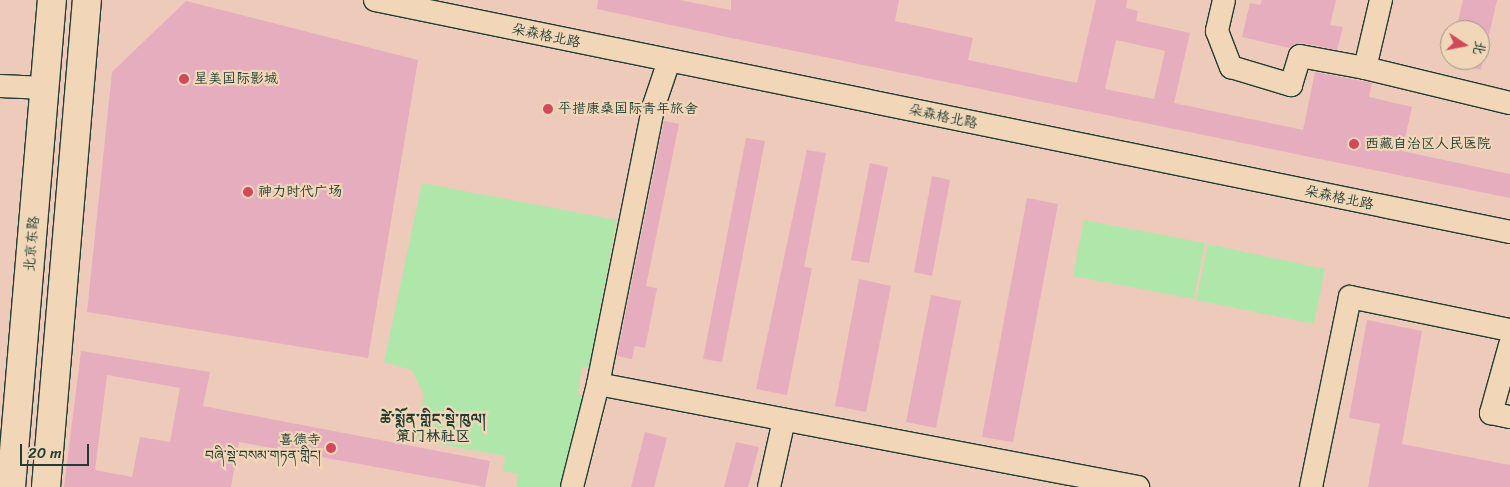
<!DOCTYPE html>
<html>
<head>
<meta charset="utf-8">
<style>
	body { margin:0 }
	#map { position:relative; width:1510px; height:487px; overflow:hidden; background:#eecaba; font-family:Sriracha,"LXGW WenKai TC","Noto Serif Tibetan",sans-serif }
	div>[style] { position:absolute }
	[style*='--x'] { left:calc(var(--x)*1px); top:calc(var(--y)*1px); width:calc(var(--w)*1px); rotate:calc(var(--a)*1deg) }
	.green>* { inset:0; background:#afe6a9 }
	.building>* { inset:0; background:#e6adbe }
	.roads { filter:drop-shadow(1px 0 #1f3d34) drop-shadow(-1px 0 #1f3d34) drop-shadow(0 1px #1f3d34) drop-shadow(0 -1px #1f3d34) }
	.minor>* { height:22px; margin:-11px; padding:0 11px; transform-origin:11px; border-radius:11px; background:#f1d6b8 }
	.major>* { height:28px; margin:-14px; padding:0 14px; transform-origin:14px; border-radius:14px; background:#f1d6b8 }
	.dots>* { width:14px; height:14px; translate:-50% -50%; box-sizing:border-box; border:2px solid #f1d6b8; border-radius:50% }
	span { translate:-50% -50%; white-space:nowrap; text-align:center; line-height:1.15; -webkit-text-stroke:4.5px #f1d6b8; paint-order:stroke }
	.street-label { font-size:14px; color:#1f3d34 }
	.poi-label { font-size:14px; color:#1f3d34 }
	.left { translate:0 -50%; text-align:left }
	.right { translate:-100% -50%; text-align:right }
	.neighbourhood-label { font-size:15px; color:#1f3d34; font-weight:700 }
	.north { position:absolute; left:1440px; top:20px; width:50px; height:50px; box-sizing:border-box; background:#f1d6b8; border:1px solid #9d9983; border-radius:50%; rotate:101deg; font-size:14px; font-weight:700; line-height:20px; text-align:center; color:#1f3d34 }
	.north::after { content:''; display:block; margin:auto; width:18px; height:22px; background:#d1495b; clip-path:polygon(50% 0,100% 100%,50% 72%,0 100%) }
	.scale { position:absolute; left:20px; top:444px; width:69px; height:22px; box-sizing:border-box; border:2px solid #1f3d34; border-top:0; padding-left:6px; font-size:15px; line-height:18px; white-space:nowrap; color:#1f3d34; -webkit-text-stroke:4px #f1d6b8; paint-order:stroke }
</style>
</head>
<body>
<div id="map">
	<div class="green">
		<i style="clip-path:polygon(422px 183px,617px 220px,589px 367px,582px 367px,578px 394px,587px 397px,563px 487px,516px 487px,518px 474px,503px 471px,505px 456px,416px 440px,424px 395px,412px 370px,384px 362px)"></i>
		<i style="clip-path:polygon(1084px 220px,1205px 243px,1194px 299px,1073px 276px)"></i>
		<i style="clip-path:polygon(1208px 244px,1325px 269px,1314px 324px,1196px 300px)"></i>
	</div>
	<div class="building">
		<i style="clip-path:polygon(evenodd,598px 0,679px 0,731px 10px,731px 0,899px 0,895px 21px,973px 38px,968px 60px,1077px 83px,1096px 0,1127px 0,1126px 8px,1138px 11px,1136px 21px,1190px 33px,1174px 103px,1303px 130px,1315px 72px,1372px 83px,1369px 97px,1412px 107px,1402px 151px,1510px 174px,1510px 198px,722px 36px,597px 9px,598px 0,1116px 40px,1165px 51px,1154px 99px,1105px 89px,1116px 40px)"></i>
		<i style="clip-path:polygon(1262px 0,1336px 0,1330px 25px,1343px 27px,1337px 50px,1302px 43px,1290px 48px,1242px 37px,1250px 3px,1260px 5px)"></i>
		<i style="clip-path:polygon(1463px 0,1497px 0,1481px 70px,1449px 62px,1450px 58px,1480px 60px,1480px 30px,1456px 30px)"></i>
		<i style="clip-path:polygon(186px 1px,418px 60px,368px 358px,87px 312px,112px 72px)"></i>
		<i style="clip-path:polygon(664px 121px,679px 124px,646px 286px,657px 288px,645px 348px,635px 346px,632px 359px,617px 356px)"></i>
		<i style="clip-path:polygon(746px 138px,765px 141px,722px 362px,703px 359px)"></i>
		<i style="clip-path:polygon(807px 150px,826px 153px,804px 267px,812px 268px,787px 395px,756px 389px)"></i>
		<i style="clip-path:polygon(870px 163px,888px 167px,869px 263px,851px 260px)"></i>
		<i style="clip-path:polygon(932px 176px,950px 180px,932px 276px,914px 272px)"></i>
		<i style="clip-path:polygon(1027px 198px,1058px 204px,1013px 442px,982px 437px)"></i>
		<i style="clip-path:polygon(859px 279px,891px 286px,866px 412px,835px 406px)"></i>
		<i style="clip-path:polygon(931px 295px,961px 301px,936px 428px,906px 422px)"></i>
		<i style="clip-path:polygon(1367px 320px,1422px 331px,1402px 444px,1510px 465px,1510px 487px,1368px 487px,1380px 424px,1349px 418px)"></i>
		<i style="clip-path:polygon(evenodd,81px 351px,210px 372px,203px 406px,490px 461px,485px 487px,239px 442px,231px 487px,64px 487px,81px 351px,107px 375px,180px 388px,170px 442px,140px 437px,132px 477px,95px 470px,107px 375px)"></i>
		<i style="clip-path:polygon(645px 432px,667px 438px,654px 487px,631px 487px)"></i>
		<i style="clip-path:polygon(736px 442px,759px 447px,748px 487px,724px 487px)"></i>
	</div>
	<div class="roads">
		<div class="minor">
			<i style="--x:375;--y:0;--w:1158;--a:11.55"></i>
			<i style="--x:1224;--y:0;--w:32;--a:103"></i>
			<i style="--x:1217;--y:31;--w:39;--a:69"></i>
			<i style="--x:1231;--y:67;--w:63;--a:16.7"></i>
			<i style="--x:1291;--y:85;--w:30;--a:-73"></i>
			<i style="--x:1300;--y:56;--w:66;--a:10.5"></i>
			<i style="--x:1365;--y:68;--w:70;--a:-76.8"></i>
			<i style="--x:1365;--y:68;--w:149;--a:13.6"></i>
			<i style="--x:0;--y:86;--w:45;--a:2.5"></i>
			<i style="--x:1510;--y:345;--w:71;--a:105.6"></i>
			<i style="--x:1491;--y:413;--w:19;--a:12"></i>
			<i style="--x:598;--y:384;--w:550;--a:10.8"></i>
			<i style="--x:572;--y:487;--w:106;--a:-75.8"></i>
			<i style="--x:598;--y:384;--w:281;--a:-78.7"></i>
			<i style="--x:653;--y:108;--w:50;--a:-71.2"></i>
			<i style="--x:769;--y:487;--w:69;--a:-77.4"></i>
			<i style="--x:1311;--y:487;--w:194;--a:-78.4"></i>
			<i style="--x:1350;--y:297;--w:163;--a:11.7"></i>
		</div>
		<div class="major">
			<i style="--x:11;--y:487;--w:489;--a:-85.2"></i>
			<i style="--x:46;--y:487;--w:489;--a:-85.2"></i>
		</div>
	</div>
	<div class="dots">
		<i style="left:184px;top:79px;background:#d1495b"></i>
		<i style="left:548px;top:109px;background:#d1495b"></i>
		<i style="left:1354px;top:144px;background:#d1495b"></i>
		<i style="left:248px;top:192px;background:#d1495b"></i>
		<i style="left:331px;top:448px;background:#d1495b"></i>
	</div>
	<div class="street-label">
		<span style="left:546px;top:36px;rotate:12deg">朵森格北路</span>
		<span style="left:943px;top:117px;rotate:12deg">朵森格北路</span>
		<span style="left:1339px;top:198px;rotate:12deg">朵森格北路</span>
		<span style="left:32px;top:244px;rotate:-85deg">北京东路</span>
	</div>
	<div class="poi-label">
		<span class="left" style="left:194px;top:79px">星美国际影城</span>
		<span class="left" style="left:558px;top:109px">平措康桑国际青年旅舍</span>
		<span class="left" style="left:1365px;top:144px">西藏自治区人民医院</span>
		<span class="left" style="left:258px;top:192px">神力时代广场</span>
		<span class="right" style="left:321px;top:448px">喜德寺<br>བཞི་སྡེ་བསམ་གཏན་གླིང།</span>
	</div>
	<div class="neighbourhood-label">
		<span style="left:433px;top:428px">ཚེ་སྨོན་གླིང་སྡེ་ཁུལ།<br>策门林社区</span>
	</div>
	<div class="north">北</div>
	<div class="scale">20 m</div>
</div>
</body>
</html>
